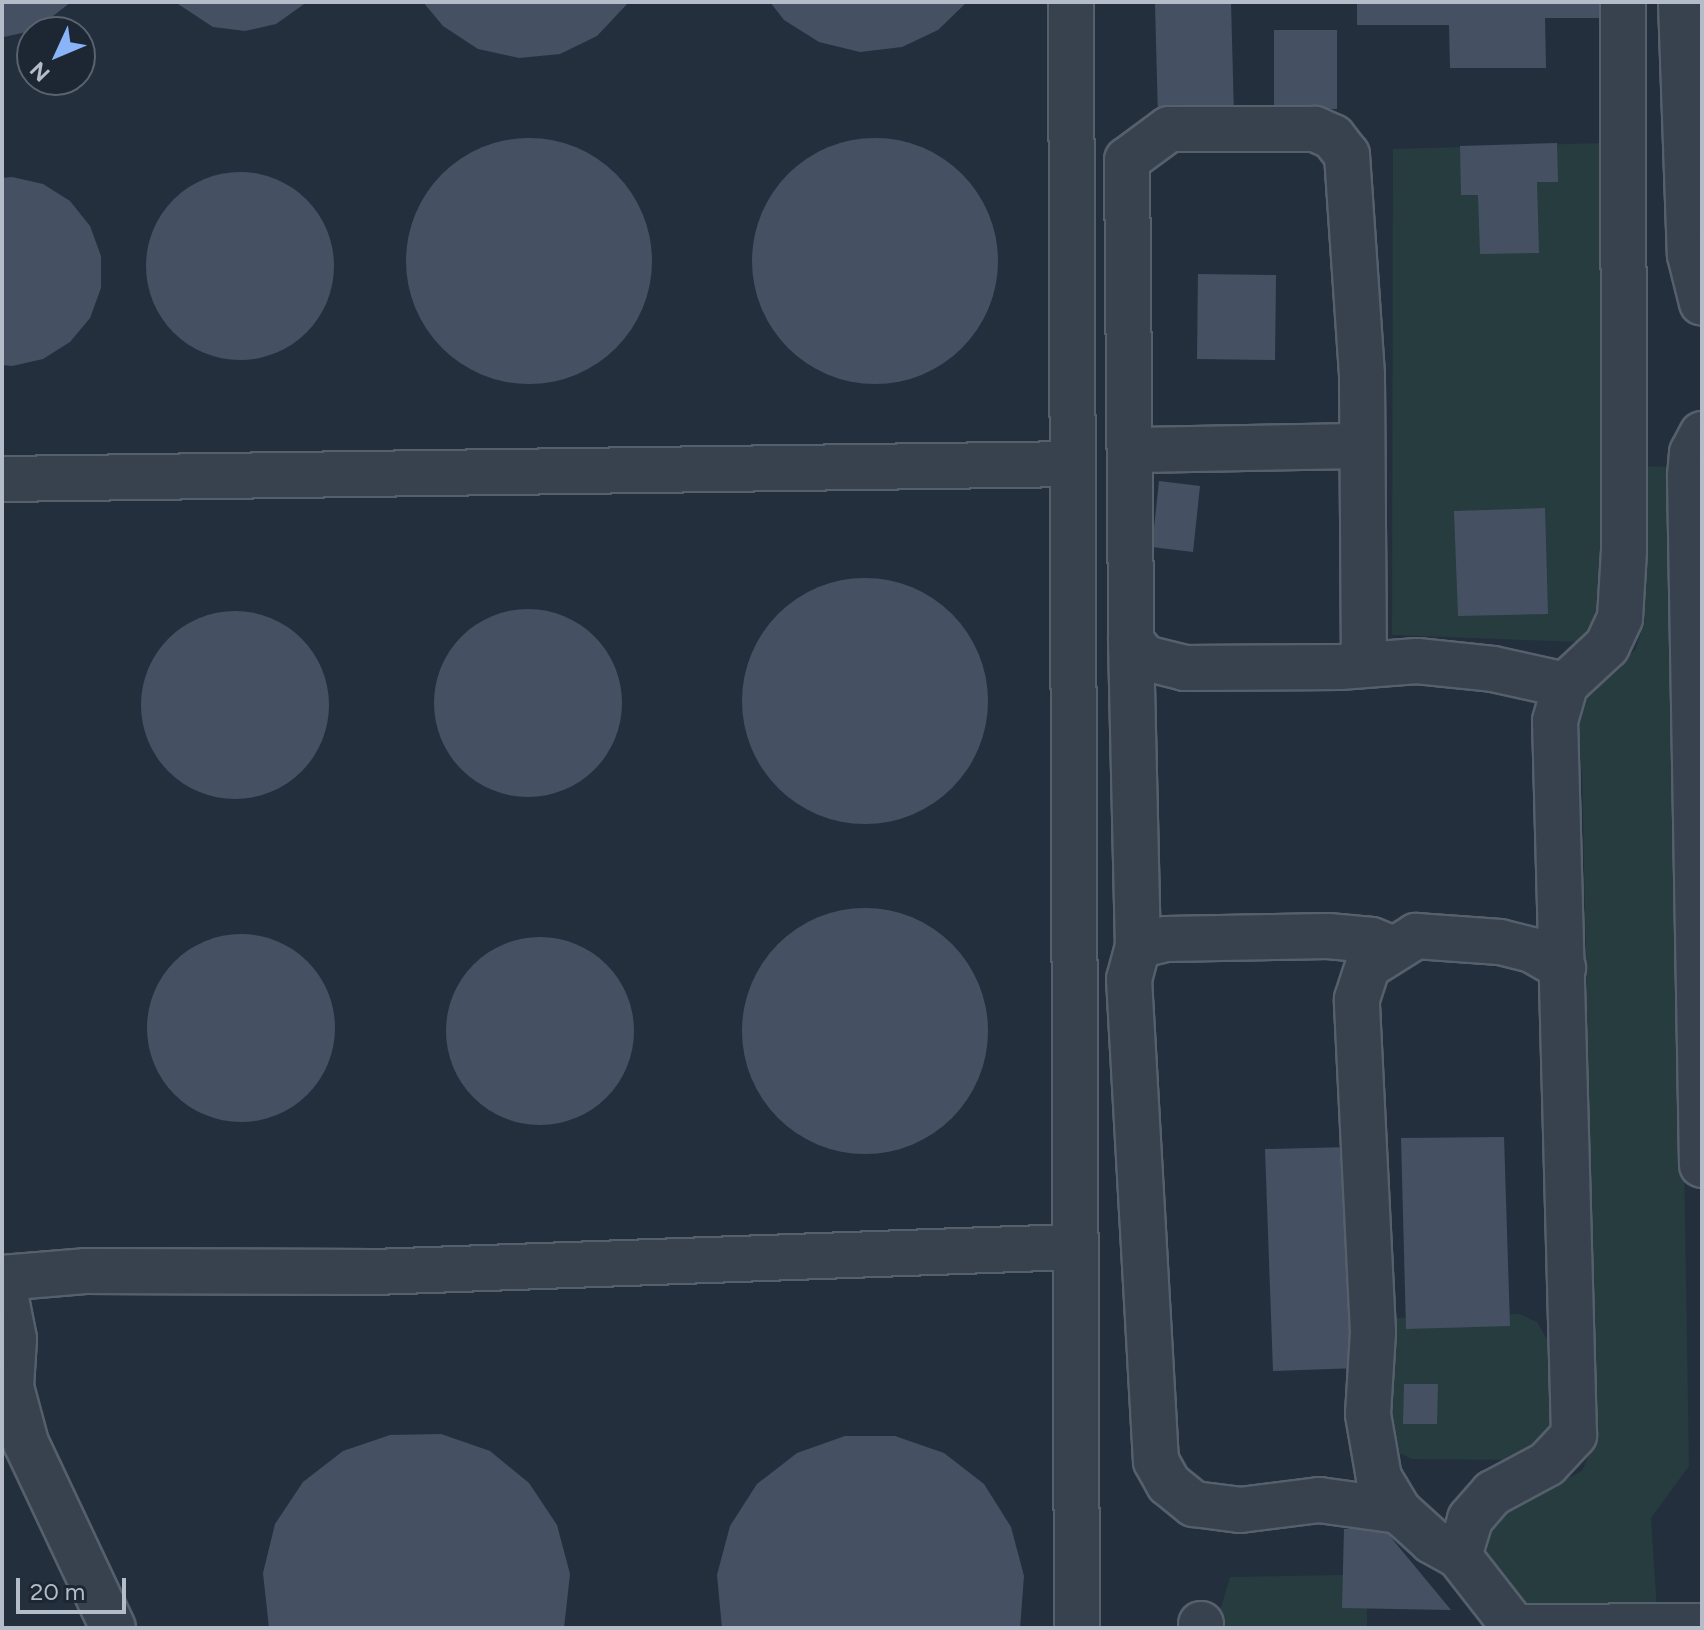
<!DOCTYPE html>
<html>
<head>
<meta charset="utf-8">
<style>
	body { margin:0 }
	#map { position:relative; width:1704px; height:1630px; overflow:hidden; background:#242f3e; font-family:Figtree,sans-serif }
	div>[style] { position:absolute }
	[style*='--x'] { left:calc(var(--x)*1px); top:calc(var(--y)*1px); width:calc(var(--w)*1px); rotate:calc(var(--a)*1deg) }
	.green>* { inset:0; background:#263c3f }
	.building>* { inset:0; background:#455162 }
	.round { border-radius:50% }
	.roads { filter:drop-shadow(2px 0 #565f6c) drop-shadow(-2px 0 #565f6c) drop-shadow(0 2px #565f6c) drop-shadow(0 -2px #565f6c) }
	.minor>* { height:44px; margin:-22px; padding:0 22px; transform-origin:22px; border-radius:22px; background:#38414e }
	span { translate:-50% -50%; white-space:nowrap; text-align:center; line-height:1.15; -webkit-text-stroke:6px #1d2633; paint-order:stroke }
	.frame { position:absolute; inset:0; border:4px solid #b4bcc9; pointer-events:none }
	.north { position:absolute; left:16px; top:16px; width:80px; height:80px; box-sizing:border-box; background:#1d2633; border:2px solid #59626f; border-radius:50%; rotate:226deg; font-size:22px; font-weight:700; line-height:32px; text-align:center; color:#b4bcc9 }
	.north::after { content:''; display:block; margin:auto; width:28px; height:36px; background:#8ab4f8; clip-path:polygon(50% 0,100% 100%,50% 72%,0 100%) }
	.scale { position:absolute; left:16px; top:1578px; width:110px; height:36px; box-sizing:border-box; border:4px solid #b4bcc9; border-top:0; padding-left:10px; font-size:24px; line-height:28px; white-space:nowrap; color:#b4bcc9; -webkit-text-stroke:6px #1d2633; paint-order:stroke }
</style>
</head>
<body>
<div id="map">
	<div class="green">
		<i style="clip-path:polygon(1603px 143px,1604px 620px,1580px 642px,1392px 635px,1393px 149px)"></i>
		<i style="clip-path:polygon(1639px 466px,1673px 467px,1689px 1466px,1651px 1518px,1657px 1609px,1556px 1607px,1523px 1603px,1487px 1566px,1486px 1539px,1489px 1518px,1582px 1471px,1596px 1439px,1582px 773px,1575px 711px,1594px 683px,1635px 650px,1645px 621px)"></i>
		<i style="clip-path:polygon(1519px 1314px,1537px 1322px,1556px 1355px,1555px 1416px,1548px 1437px,1517px 1460px,1412px 1459px,1395px 1451px,1389px 1428px,1388px 1338px,1395px 1318px)"></i>
		<i style="clip-path:polygon(1343px 1575px,1343px 1608px,1367px 1607px,1367px 1628px,1215px 1628px,1230px 1577px)"></i>
	</div>
	<div class="building">
		<i style="clip-path:polygon(2px 2px,71px 2px,35px 30px,4px 37px)"></i>
		<i style="clip-path:polygon(175px 2px,307px 2px,276px 24px,245px 31px,213px 27px)"></i>
		<i style="clip-path:polygon(423px 2px,629px 2px,597px 36px,560px 54px,519px 58px,478px 49px,443px 26px)"></i>
		<i style="clip-path:polygon(770px 2px,967px 2px,938px 30px,902px 47px,860px 52px,819px 42px,784px 20px)"></i>
		<i style="clip-path:polygon(1231px 2px,1234px 116px,1158px 117px,1155px 3px)"></i>
		<i style="clip-path:polygon(1357px 2px,1604px 2px,1604px 18px,1545px 18px,1546px 68px,1450px 68px,1449px 25px,1357px 25px)"></i>
		<i style="clip-path:polygon(1274px 30px,1337px 30px,1337px 109px,1274px 108px)"></i>
		<i class="round" style="left:406px;top:138px;width:246px;height:246px"></i>
		<i class="round" style="left:752px;top:138px;width:246px;height:246px"></i>
		<i style="clip-path:polygon(1557px 143px,1558px 182px,1537px 182px,1539px 253px,1480px 254px,1478px 195px,1461px 195px,1460px 146px)"></i>
		<i class="round" style="left:146px;top:172px;width:188px;height:188px"></i>
		<i style="clip-path:polygon(12px 177px,43px 184px,70px 201px,90px 226px,101px 256px,101px 288px,90px 318px,70px 342px,43px 359px,12px 366px,2px 365px,2px 178px)"></i>
		<i style="clip-path:polygon(1198px 274px,1276px 275px,1275px 360px,1197px 359px)"></i>
		<i style="clip-path:polygon(1159px 481px,1200px 486px,1193px 552px,1152px 547px)"></i>
		<i style="clip-path:polygon(1545px 508px,1548px 614px,1458px 616px,1454px 511px)"></i>
		<i class="round" style="left:742px;top:578px;width:246px;height:246px"></i>
		<i class="round" style="left:434px;top:609px;width:188px;height:188px"></i>
		<i class="round" style="left:141px;top:611px;width:188px;height:188px"></i>
		<i class="round" style="left:742px;top:908px;width:246px;height:246px"></i>
		<i class="round" style="left:147px;top:934px;width:188px;height:188px"></i>
		<i class="round" style="left:446px;top:937px;width:188px;height:188px"></i>
		<i style="clip-path:polygon(1504px 1137px,1510px 1326px,1406px 1329px,1401px 1138px)"></i>
		<i style="clip-path:polygon(1350px 1147px,1358px 1368px,1273px 1371px,1265px 1149px)"></i>
		<i style="clip-path:polygon(1404px 1384px,1438px 1384px,1437px 1424px,1403px 1424px)"></i>
		<i style="clip-path:polygon(441px 1434px,490px 1451px,529px 1483px,557px 1525px,570px 1574px,564px 1628px,269px 1628px,263px 1573px,275px 1524px,303px 1482px,343px 1451px,390px 1435px)"></i>
		<i style="clip-path:polygon(845px 1436px,895px 1436px,944px 1453px,984px 1484px,1011px 1527px,1024px 1576px,1020px 1628px,722px 1628px,717px 1575px,730px 1526px,757px 1484px,797px 1453px)"></i>
		<i style="clip-path:polygon(1344px 1529px,1384px 1529px,1451px 1610px,1342px 1608px)"></i>
	</div>
	<div class="roads">
		<div class="minor">
			<i style="--x:1071;--y:2;--w:1626;--a:89.79"></i>
			<i style="--x:1681;--y:2;--w:253;--a:88"></i>
			<i style="--x:1690;--y:255;--w:49;--a:76"></i>
			<i style="--x:1702;--y:434;--w:21;--a:118"></i>
			<i style="--x:1692;--y:453;--w:24;--a:95"></i>
			<i style="--x:1690;--y:477;--w:688;--a:89"></i>
			<i style="--x:1132;--y:450;--w:229;--a:-1"></i>
			<i style="--x:2;--y:479;--w:1071;--a:-0.8"></i>
			<i style="--x:1131;--y:641;--w:305;--a:88.7"></i>
			<i style="--x:1364;--y:665;--w:290;--a:-90.4"></i>
			<i style="--x:1362;--y:375;--w:221;--a:-93.9"></i>
			<i style="--x:1347;--y:155;--w:23;--a:-128"></i>
			<i style="--x:1333;--y:137;--w:20;--a:-156"></i>
			<i style="--x:1315;--y:129;--w:146;--a:180"></i>
			<i style="--x:1169;--y:129;--w:52;--a:143.6"></i>
			<i style="--x:1127;--y:160;--w:481;--a:89.5"></i>
			<i style="--x:1131;--y:641;--w:22;--a:51"></i>
			<i style="--x:1145;--y:658;--w:41;--a:14"></i>
			<i style="--x:1185;--y:668;--w:155;--a:-0.4"></i>
			<i style="--x:1340;--y:667;--w:77;--a:-4.5"></i>
			<i style="--x:1417;--y:661;--w:76;--a:6"></i>
			<i style="--x:1493;--y:669;--w:74;--a:12.5"></i>
			<i style="--x:1391;--y:948;--w:22;--a:-158"></i>
			<i style="--x:1371;--y:940;--w:43;--a:-174.7"></i>
			<i style="--x:1328;--y:936;--w:162;--a:178.9"></i>
			<i style="--x:1166;--y:939;--w:29;--a:166"></i>
			<i style="--x:1138;--y:946;--w:34;--a:105"></i>
			<i style="--x:1129;--y:979;--w:483;--a:86.8"></i>
			<i style="--x:1156;--y:1461;--w:26;--a:61"></i>
			<i style="--x:1169;--y:1484;--w:32;--a:39"></i>
			<i style="--x:1194;--y:1504;--w:46;--a:7.4"></i>
			<i style="--x:1240;--y:1510;--w:80;--a:-7.2"></i>
			<i style="--x:1319;--y:1500;--w:81;--a:7.8"></i>
			<i style="--x:2;--y:1278;--w:83;--a:-4.8"></i>
			<i style="--x:85;--y:1271;--w:289;--a:0.2"></i>
			<i style="--x:374;--y:1272;--w:699;--a:-2.05"></i>
			<i style="--x:2;--y:1278;--w:62;--a:78.9"></i>
			<i style="--x:14;--y:1339;--w:48;--a:93.6"></i>
			<i style="--x:11;--y:1387;--w:58;--a:75"></i>
			<i style="--x:26;--y:1443;--w:204;--a:64.8"></i>
			<i style="--x:1459;--y:1556;--w:39;--a:-73"></i>
			<i style="--x:1470;--y:1519;--w:35;--a:-49"></i>
			<i style="--x:1493;--y:1493;--w:61;--a:-28.2"></i>
			<i style="--x:1547;--y:1464;--w:40;--a:-47"></i>
			<i style="--x:1574;--y:1435;--w:714;--a:-91.52"></i>
			<i style="--x:1555;--y:721;--w:37;--a:-74"></i>
			<i style="--x:1565;--y:685;--w:57;--a:-42.9"></i>
			<i style="--x:1607;--y:646;--w:31;--a:-65"></i>
			<i style="--x:1620;--y:618;--w:68;--a:-86.6"></i>
			<i style="--x:1624;--y:550;--w:548;--a:-90.1"></i>
			<i style="--x:1201;--y:1624;--w:4;--a:90"></i>
			<i style="--x:1515;--y:1627;--w:187;--a:-0.3"></i>
			<i style="--x:1515;--y:1628;--w:91;--a:-127.9"></i>
			<i style="--x:1459;--y:1556;--w:31;--a:-151"></i>
			<i style="--x:1432;--y:1541;--w:45;--a:-137.7"></i>
			<i style="--x:1399;--y:1511;--w:39;--a:-121"></i>
			<i style="--x:1379;--y:1478;--w:65;--a:-99.8"></i>
			<i style="--x:1368;--y:1414;--w:82;--a:-86.5"></i>
			<i style="--x:1373;--y:1332;--w:333;--a:-92.8"></i>
			<i style="--x:1357;--y:999;--w:35;--a:-72"></i>
			<i style="--x:1368;--y:966;--w:57;--a:-32"></i>
			<i style="--x:1416;--y:936;--w:84;--a:4.1"></i>
			<i style="--x:1500;--y:942;--w:33;--a:14"></i>
			<i style="--x:1532;--y:950;--w:36;--a:30"></i>
		</div>
	</div>
	<div class="frame"></div>
	<div class="north">N</div>
	<div class="scale">20 m</div>
</div>
</body>
</html>
